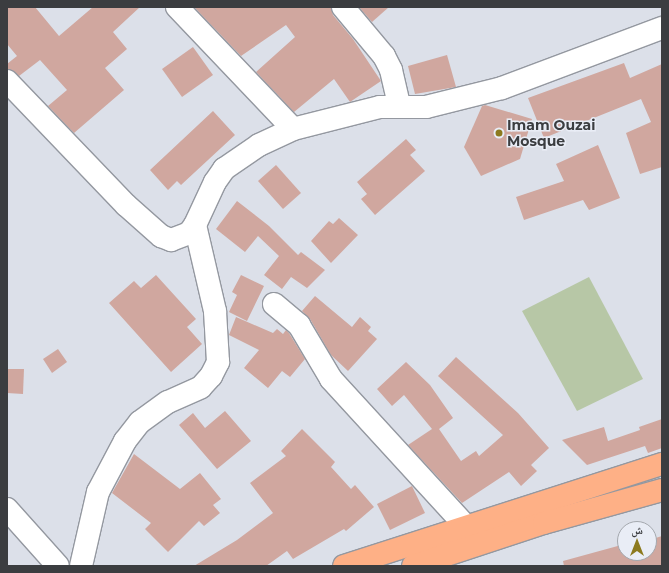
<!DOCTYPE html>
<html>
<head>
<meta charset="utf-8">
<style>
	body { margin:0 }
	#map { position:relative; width:669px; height:573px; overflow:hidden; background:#dce0e9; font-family:Montserrat,"Noto Naskh Arabic",sans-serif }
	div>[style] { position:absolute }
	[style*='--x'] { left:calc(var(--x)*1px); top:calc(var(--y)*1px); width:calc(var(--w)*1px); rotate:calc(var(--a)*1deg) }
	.green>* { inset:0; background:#b7c7a6 }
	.building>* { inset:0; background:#d0a79f }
	.roads { filter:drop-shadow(1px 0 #9498a0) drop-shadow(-1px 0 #9498a0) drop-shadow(0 1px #9498a0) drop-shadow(0 -1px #9498a0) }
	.minor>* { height:22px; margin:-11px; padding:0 11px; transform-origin:11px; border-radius:11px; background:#fff }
	.major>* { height:22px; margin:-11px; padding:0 11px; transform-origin:11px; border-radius:11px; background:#feb086 }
	.dots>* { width:11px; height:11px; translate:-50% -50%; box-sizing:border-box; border:2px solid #e9edf6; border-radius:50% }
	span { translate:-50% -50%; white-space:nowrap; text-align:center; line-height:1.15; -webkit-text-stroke:3px #e9edf6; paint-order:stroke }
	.poi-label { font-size:14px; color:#3b3d40; font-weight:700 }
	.left { translate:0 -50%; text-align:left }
	.frame { position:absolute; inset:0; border:8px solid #3b3d40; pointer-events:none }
	.north { position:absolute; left:617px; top:521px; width:40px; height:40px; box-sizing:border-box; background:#e9edf6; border:1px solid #a3a7ad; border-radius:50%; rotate:0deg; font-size:11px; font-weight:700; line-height:16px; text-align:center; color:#3b3d40 }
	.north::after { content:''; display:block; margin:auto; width:14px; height:18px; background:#8c7a1f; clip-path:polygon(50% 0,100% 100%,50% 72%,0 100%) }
</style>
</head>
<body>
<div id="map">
	<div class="green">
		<i style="clip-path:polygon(589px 277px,643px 379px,577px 411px,522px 311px)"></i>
	</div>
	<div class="building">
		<i style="clip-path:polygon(7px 7px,35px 7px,59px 36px,93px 7px,140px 7px,113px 32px,127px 49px,105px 68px,124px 90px,74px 133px,48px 106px,67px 90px,40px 60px,19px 76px,7px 69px,7px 64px,17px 56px,7px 44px)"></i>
		<i style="clip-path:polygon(194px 7px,331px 7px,333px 15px,353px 39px,381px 81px,350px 102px,334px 79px,294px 112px,256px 72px,295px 37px,286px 25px,241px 56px)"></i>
		<i style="clip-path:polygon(359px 7px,389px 7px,372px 22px)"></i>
		<i style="clip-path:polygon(193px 47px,213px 75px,182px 97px,162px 69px)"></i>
		<i style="clip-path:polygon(447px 55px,456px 87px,415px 94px,408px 66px)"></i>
		<i style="clip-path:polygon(624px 63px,630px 78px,662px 64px,662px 167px,640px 174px,626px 133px,651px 122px,641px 99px,544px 138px,528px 98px)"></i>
		<i style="clip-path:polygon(485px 105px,532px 119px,520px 159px,481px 176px,464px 147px,482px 106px)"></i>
		<i style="clip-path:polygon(213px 111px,235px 135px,181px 185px,177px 181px,168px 190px,150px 170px)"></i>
		<i style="clip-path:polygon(406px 139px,416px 150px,410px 155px,425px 171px,375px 215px,361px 199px,367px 194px,357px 182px)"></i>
		<i style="clip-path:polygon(598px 145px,620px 198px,589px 210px,583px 200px,524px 220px,516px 197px,564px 181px,556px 164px)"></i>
		<i style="clip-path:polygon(276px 165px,301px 193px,283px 209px,258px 181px)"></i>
		<i style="clip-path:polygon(237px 201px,269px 226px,298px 255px,301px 252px,325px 270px,307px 288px,291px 277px,282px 289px,264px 275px,279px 256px,258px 236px,245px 252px,216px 229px)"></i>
		<i style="clip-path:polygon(339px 218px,358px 235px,331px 263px,311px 241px,329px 221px,333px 224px)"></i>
		<i style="clip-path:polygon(156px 275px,196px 319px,187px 327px,202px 344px,171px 372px,109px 303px,134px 281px,141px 288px)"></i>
		<i style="clip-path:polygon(241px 275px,264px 286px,247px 321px,229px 312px,237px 295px,232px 292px)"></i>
		<i style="clip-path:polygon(315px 296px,352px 327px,360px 317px,371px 327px,368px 331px,377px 339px,348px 371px,331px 355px,310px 319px,302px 311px)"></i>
		<i style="clip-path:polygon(236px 317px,273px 333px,277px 329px,283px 334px,286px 330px,289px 333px,305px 359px,290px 377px,282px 371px,268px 388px,244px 368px,259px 350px,229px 335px)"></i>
		<i style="clip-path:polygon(58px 349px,67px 362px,52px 373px,43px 359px)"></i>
		<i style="clip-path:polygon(456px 357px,518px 413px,549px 448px,531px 465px,537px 471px,521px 486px,509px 472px,462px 503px,408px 445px,432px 429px,404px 395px,392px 406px,377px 389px,406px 362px,430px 385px,453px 418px,439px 429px,461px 461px,476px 451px,479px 456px,503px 435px,438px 376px)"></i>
		<i style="clip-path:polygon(7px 369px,24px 369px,23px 394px,7px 393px)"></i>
		<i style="clip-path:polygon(225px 411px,251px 441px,217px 469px,179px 425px,193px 413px,205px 428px)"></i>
		<i style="clip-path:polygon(662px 419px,662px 448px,648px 453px,645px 446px,587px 465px,562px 440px,604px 427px,608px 441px,640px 430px,639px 427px)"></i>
		<i style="clip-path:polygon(302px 429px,335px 462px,331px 467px,351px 489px,355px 485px,374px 507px,346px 531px,344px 529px,293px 559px,287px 551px,266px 566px,194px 566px,237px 540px,273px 513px,250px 483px,286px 456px,281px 451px)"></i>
		<i style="clip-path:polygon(134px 454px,180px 489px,200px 473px,221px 499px,213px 505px,220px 513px,204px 526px,199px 521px,168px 552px,145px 529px,151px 523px,112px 493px)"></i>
		<i style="clip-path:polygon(412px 486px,425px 513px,390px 530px,377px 504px)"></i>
		<i style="clip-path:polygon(662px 536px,662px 566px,564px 566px,563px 561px,625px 544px,625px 553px,649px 553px,649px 540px)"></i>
	</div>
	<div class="roads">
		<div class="minor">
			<i style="--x:177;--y:7;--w:168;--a:46.4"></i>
			<i style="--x:343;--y:7;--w:64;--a:50.1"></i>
			<i style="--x:384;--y:56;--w:16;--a:63"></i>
			<i style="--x:391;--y:70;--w:36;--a:77"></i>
			<i style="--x:7;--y:81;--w:172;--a:46.2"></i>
			<i style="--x:126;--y:205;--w:47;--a:41.5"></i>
			<i style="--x:161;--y:236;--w:11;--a:22"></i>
			<i style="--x:171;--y:240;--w:19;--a:-21"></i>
			<i style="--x:189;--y:233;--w:10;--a:-53"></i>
			<i style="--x:195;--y:225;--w:47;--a:-65.1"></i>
			<i style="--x:215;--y:182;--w:16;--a:-55"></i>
			<i style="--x:224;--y:169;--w:42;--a:-34.4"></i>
			<i style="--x:259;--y:145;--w:38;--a:-25"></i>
			<i style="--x:293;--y:129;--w:90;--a:-14.2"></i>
			<i style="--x:380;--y:107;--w:46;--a:0"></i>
			<i style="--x:426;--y:107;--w:78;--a:-14"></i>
			<i style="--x:502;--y:88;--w:171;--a:-20.6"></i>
			<i style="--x:274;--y:304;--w:33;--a:40"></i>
			<i style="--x:299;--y:325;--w:63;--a:59.3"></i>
			<i style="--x:331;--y:379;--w:198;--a:47.5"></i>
			<i style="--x:7;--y:509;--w:76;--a:48.2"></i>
			<i style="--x:81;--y:566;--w:76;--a:-77.1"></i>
			<i style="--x:98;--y:492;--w:58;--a:-62.1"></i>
			<i style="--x:125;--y:441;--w:24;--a:-52"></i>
			<i style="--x:140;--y:422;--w:34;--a:-36"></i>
			<i style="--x:168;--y:402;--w:36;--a:-24"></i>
			<i style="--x:201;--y:387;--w:15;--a:-48"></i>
			<i style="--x:211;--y:376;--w:16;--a:-63"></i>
			<i style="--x:218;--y:362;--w:51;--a:-93.4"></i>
			<i style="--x:215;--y:311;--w:88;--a:-103.1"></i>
		</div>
		<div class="major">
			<i style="--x:344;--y:566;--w:334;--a:-17.8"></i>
			<i style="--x:413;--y:566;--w:138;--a:-18.2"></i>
			<i style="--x:544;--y:523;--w:123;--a:-15.6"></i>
		</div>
	</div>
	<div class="dots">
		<i style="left:499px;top:133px;background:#8c7a1f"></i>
	</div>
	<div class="poi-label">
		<span class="left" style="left:507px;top:133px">Imam Ouzai<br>Mosque</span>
	</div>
	<div class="frame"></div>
	<div class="north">ش</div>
</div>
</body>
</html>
